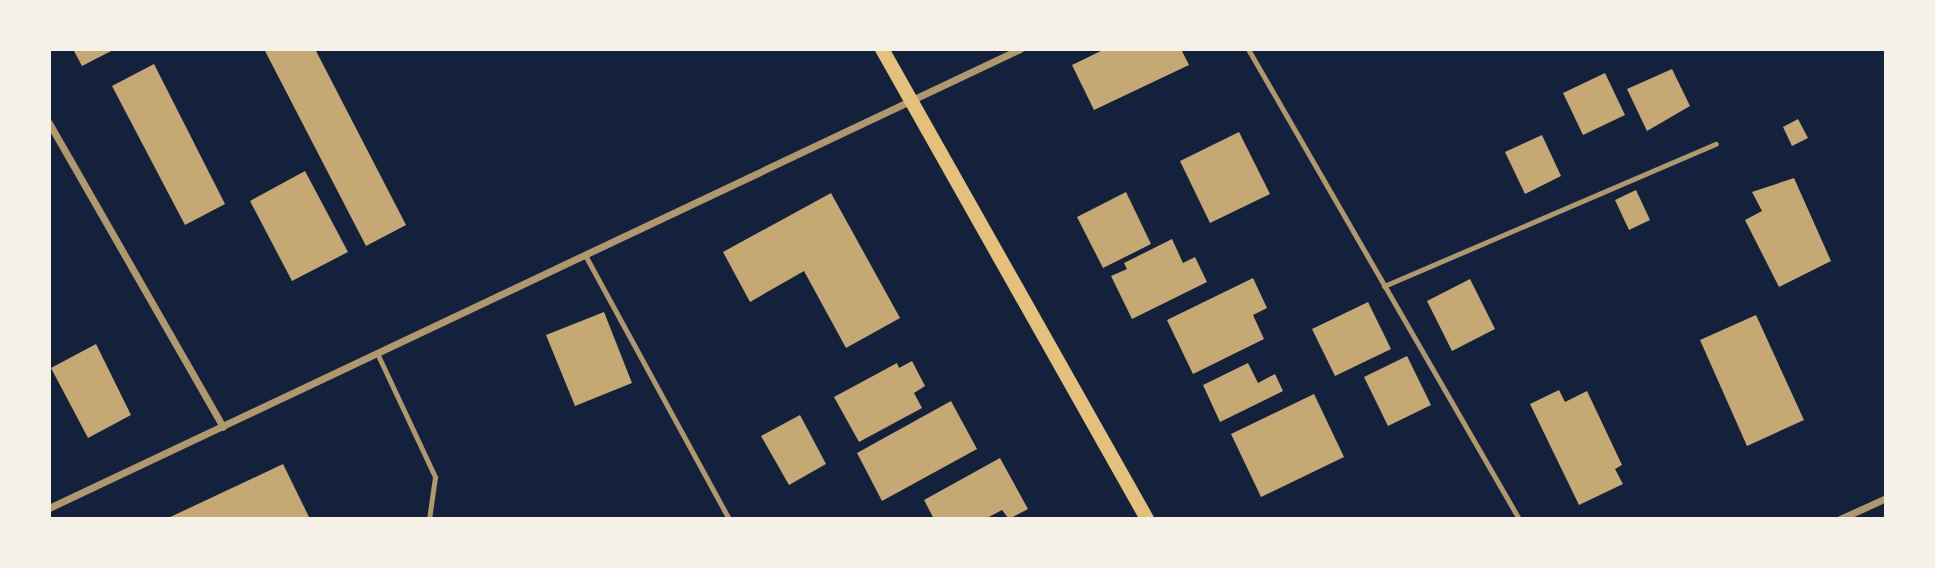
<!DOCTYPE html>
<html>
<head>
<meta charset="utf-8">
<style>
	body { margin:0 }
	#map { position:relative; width:1935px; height:568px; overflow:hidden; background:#14213d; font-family:Cabin,sans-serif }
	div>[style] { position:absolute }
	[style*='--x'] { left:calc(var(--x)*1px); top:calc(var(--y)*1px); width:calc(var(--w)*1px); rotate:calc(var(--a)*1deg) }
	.building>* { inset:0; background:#c6a872 }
	.service>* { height:5px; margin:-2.5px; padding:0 2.5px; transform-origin:2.5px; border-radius:2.5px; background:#b1986c }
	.minor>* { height:7px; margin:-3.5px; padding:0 3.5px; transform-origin:3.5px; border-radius:3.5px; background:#b1986c }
	.secondary>* { height:14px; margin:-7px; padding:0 7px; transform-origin:7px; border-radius:7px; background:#e5c07b }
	span { translate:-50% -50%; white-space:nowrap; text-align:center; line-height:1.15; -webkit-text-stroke:5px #f6f1e7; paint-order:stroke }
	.frame { position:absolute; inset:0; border:51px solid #f6f1e7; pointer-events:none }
</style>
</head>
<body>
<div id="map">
	<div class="building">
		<i style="clip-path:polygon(73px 49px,115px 49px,82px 66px)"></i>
		<i style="clip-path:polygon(264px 49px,315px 49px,406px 225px,366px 246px)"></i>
		<i style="clip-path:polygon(1105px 49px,1181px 49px,1189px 65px,1094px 110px,1072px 65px)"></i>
		<i style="clip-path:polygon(154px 64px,225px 204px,185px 225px,112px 86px)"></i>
		<i style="clip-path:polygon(1672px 69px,1690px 106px,1647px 131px,1627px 89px)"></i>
		<i style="clip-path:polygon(1605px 73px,1625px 115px,1583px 135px,1563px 93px)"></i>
		<i style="clip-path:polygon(1798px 119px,1808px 138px,1792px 146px,1783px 127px)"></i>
		<i style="clip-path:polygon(1239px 132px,1270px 194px,1210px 223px,1180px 161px)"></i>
		<i style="clip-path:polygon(1542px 135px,1561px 176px,1525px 194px,1505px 152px)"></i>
		<i style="clip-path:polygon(305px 171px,348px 252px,292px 281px,250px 201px)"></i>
		<i style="clip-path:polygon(1794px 178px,1831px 261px,1779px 287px,1745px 220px,1762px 211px,1752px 192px)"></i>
		<i style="clip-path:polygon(1636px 190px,1650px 220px,1629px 230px,1615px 200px)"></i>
		<i style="clip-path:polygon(1126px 192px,1151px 244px,1103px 268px,1077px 217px)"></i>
		<i style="clip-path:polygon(831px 193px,900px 318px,846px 348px,804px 271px,750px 302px,723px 252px)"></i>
		<i style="clip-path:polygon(1172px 239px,1183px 263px,1195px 257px,1207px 282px,1132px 319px,1111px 276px,1127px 269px,1124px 263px)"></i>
		<i style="clip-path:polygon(1253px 278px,1267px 308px,1253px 315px,1264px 339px,1193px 374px,1167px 320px)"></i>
		<i style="clip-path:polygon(1470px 279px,1495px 329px,1452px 351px,1427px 301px)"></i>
		<i style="clip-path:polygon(1368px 302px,1391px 349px,1335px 376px,1312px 329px)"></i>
		<i style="clip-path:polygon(604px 312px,632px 383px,575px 406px,546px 335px)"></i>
		<i style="clip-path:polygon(1756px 315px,1804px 420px,1747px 446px,1700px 340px)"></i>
		<i style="clip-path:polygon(96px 344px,131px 415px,88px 438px,51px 368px)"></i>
		<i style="clip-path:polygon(1407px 356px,1431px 405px,1388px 426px,1364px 377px)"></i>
		<i style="clip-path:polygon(912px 361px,925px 386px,914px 393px,922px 408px,859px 442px,834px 397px,897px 363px,899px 368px)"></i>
		<i style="clip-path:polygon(1248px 363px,1258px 383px,1275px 374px,1283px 391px,1220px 422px,1203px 385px)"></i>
		<i style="clip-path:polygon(1559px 390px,1565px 402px,1587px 391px,1622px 465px,1615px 469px,1623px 484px,1579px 505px,1530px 404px)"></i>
		<i style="clip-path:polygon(1314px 394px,1344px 457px,1261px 497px,1231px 434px)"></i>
		<i style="clip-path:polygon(951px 401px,977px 449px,882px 501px,857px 453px)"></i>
		<i style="clip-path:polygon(800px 415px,826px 464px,789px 485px,761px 436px)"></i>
		<i style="clip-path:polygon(1000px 458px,1028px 509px,1009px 519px,1002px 510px,985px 519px,934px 519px,924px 500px)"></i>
		<i style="clip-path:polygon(283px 464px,310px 519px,166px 519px)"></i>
	</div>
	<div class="service">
		<i style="--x:1248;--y:49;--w:543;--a:60.03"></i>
		<i style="--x:585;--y:255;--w:301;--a:61.4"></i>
		<i style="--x:1384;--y:286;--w:361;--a:-23.2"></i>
		<i style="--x:377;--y:353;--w:137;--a:64.9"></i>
		<i style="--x:435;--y:477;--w:42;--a:98.1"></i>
	</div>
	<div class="minor">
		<i style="--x:49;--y:123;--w:350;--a:60.2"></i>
		<i style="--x:49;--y:508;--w:1074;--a:-25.3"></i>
		<i style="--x:1840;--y:519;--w:51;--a:-24.5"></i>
	</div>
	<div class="secondary">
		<i style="--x:882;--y:49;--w:540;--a:60.58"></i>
	</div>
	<div class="frame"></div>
</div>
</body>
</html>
